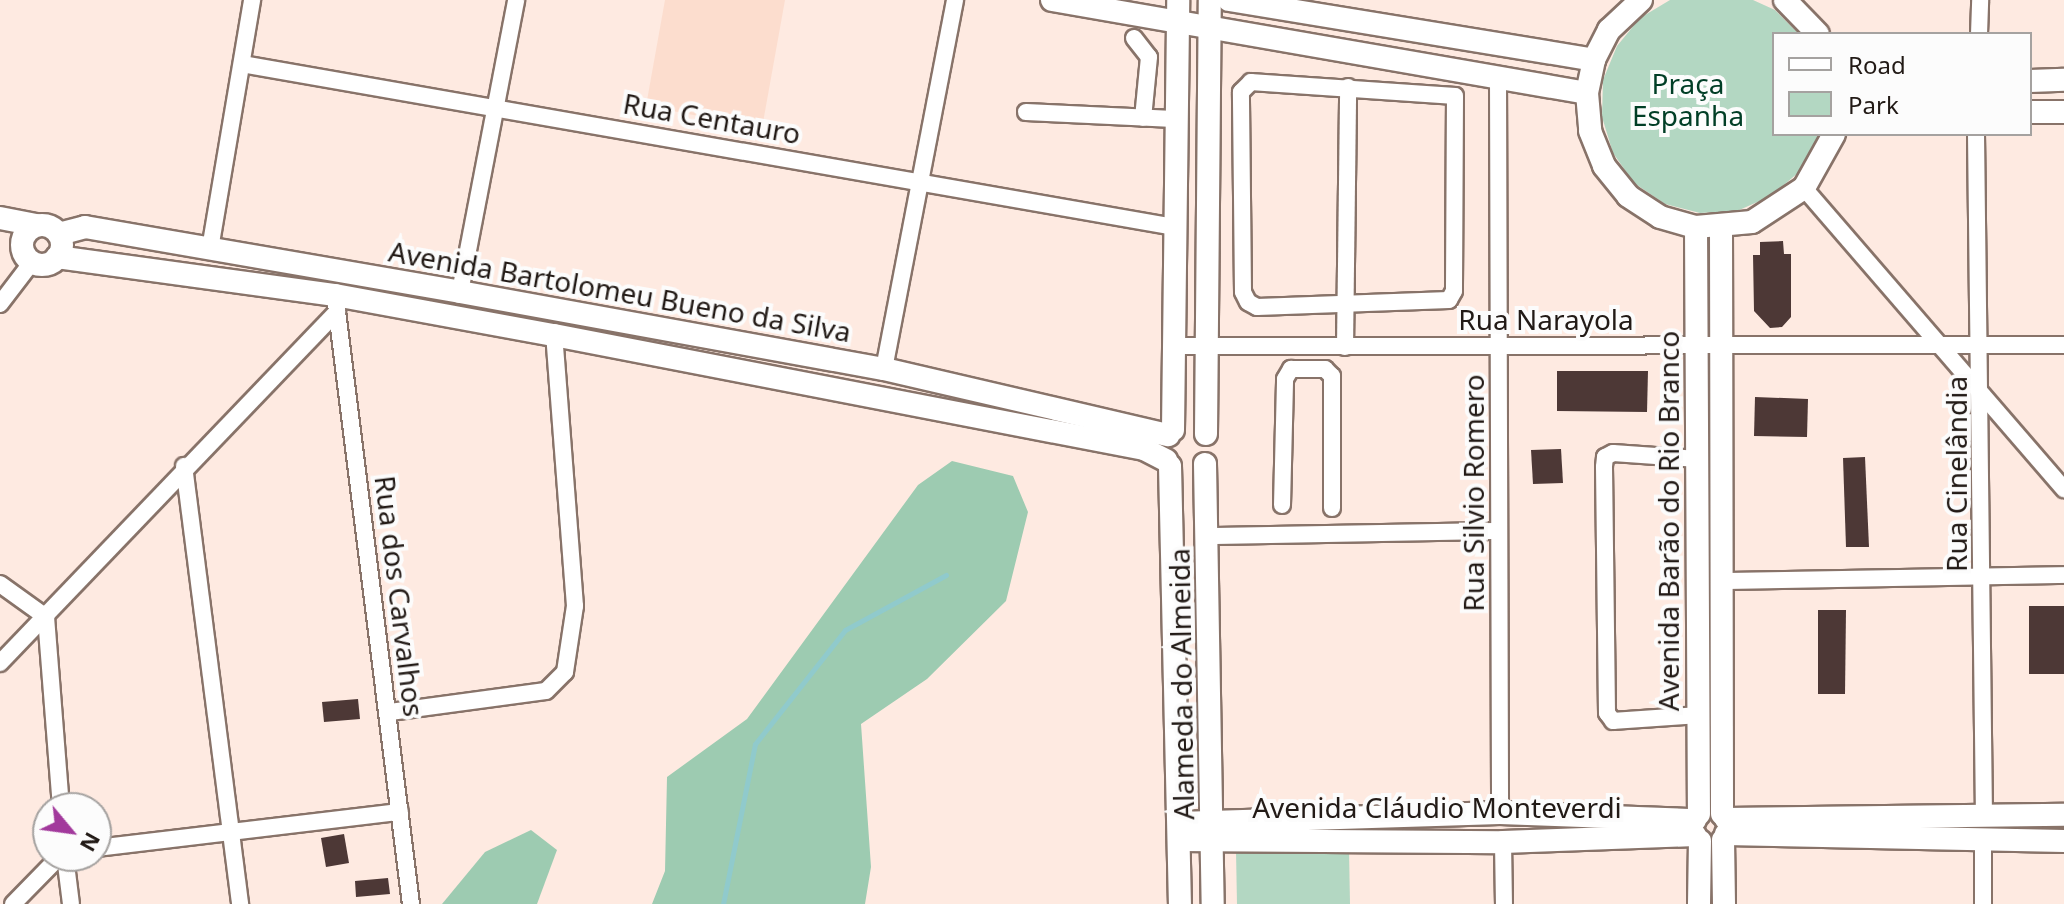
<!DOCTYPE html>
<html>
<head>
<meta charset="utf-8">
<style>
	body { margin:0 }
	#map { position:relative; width:2064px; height:904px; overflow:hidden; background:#feeae1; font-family:"Noto Sans",sans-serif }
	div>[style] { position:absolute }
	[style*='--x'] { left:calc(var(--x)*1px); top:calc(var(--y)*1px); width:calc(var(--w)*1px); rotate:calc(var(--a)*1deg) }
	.built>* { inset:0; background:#fcddce }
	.green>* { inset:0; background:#b3d7c2 }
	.forest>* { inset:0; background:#9dcbb1 }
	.stream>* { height:5px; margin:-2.5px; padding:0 2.5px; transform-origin:2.5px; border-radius:2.5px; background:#90cacc }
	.building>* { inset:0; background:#4d3836 }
	.roads { filter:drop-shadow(2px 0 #887369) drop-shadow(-2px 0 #887369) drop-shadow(0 2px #887369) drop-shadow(0 -2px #887369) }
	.street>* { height:16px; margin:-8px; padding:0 8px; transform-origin:8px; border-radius:8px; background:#fff }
	.secondary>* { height:22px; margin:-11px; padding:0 11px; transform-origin:11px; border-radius:11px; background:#fff }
	.secondary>.ring { margin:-11px; padding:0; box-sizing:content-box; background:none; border:22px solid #fff; border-radius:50% }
	span { translate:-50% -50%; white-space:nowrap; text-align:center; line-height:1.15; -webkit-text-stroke:8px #fcfcfc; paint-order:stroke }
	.park-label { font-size:28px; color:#013e26 }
	.street-label { font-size:28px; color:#221a16 }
	.legend { position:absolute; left:1772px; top:32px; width:260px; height:104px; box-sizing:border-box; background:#fcfcfc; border:2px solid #a5a2a0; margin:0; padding:10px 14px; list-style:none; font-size:24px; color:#221a16 }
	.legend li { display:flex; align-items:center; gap:16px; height:40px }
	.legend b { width:40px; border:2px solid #a5a2a0 }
	.north { position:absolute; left:32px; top:792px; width:80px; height:80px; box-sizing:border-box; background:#fcfcfc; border:2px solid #a5a2a0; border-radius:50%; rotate:119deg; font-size:22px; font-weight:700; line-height:32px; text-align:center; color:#221a16 }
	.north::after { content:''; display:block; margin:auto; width:28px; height:36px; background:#a2399c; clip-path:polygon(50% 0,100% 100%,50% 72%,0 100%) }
</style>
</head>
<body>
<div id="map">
	<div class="built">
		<i style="clip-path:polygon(665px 0,785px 0,762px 128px,646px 106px)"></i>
	</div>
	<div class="green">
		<i style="clip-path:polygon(1670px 0,1753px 0,1775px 10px,1799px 34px,1774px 34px,1774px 134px,1818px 134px,1817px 139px,1799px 172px,1771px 196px,1737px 211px,1700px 213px,1665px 204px,1634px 183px,1613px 153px,1602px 117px,1603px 80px,1617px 46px,1640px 18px)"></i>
		<i style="clip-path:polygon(1349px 849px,1350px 904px,1237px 904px,1236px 851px)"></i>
	</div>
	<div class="forest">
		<i style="clip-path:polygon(952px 461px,1013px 476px,1028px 512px,1006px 601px,927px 679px,861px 724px,871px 867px,865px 904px,652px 904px,665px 871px,667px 777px,747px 719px,918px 485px)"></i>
		<i style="clip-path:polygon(531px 830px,557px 850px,537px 904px,442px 904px,485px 852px)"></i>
	</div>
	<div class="stream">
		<i style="--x:723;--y:904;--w:163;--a:-78.7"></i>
		<i style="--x:755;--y:744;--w:145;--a:-51.7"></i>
		<i style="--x:845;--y:630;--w:115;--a:-28.6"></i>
	</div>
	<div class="building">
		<i style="clip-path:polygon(1783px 241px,1784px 254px,1791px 254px,1791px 317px,1782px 327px,1770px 328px,1754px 311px,1753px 255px,1760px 255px,1760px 242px)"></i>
		<i style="clip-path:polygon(1557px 371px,1648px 371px,1647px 412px,1557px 411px)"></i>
		<i style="clip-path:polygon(1755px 397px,1808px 399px,1807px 437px,1754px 436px)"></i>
		<i style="clip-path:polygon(1561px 449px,1563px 483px,1533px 484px,1531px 450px)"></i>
		<i style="clip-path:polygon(1865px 457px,1869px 547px,1846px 547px,1843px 458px)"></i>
		<i style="clip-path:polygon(2029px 606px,2064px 606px,2064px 674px,2029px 674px)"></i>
		<i style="clip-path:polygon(1818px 610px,1846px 610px,1845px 694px,1818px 694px)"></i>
		<i style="clip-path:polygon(358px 699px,360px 719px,324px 722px,322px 702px)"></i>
		<i style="clip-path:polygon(344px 834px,349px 863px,326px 867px,321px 838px)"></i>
		<i style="clip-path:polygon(388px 878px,390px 894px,356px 897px,355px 881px)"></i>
	</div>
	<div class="roads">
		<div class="street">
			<i style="--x:1979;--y:34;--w:34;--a:-88"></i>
			<i style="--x:1134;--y:38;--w:24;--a:52"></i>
			<i style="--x:1149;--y:57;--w:61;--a:95.6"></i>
			<i style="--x:242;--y:64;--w:946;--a:9.92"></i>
			<i style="--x:1498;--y:77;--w:736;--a:89.84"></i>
			<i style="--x:1251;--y:82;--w:204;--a:3.9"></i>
			<i style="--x:1455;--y:96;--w:195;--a:90.3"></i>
			<i style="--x:1454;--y:291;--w:10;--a:119"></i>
			<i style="--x:1449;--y:300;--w:192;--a:177.9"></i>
			<i style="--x:1257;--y:307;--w:10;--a:-151"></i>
			<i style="--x:1248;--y:302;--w:11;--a:-117"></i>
			<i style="--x:1243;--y:292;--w:200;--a:-90.6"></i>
			<i style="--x:1241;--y:92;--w:14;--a:-45"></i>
			<i style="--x:1026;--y:112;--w:148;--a:2.7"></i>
			<i style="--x:1976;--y:134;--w:680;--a:89.33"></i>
			<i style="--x:1804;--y:188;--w:398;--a:49.2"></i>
			<i style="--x:210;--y:249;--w:253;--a:-80.4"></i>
			<i style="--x:460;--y:292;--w:297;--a:-79.1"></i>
			<i style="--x:335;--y:295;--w:614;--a:82.89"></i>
			<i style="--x:0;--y:304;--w:53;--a:-52.7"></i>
			<i style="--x:1172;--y:346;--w:892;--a:-0.06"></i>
			<i style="--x:1345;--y:347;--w:260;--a:-89.3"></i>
			<i style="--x:884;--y:369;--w:376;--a:-79.1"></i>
			<i style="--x:1698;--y:459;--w:85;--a:-176"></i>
			<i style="--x:1613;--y:453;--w:9;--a:153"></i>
			<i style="--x:1605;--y:457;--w:10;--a:96"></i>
			<i style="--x:1604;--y:467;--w:246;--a:89.3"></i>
			<i style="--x:1607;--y:713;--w:10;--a:53"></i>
			<i style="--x:1613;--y:721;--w:86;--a:-4"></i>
			<i style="--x:184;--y:466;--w:442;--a:82.7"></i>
			<i style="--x:1282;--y:505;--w:126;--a:-88.6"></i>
			<i style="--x:1285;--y:379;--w:12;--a:-59"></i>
			<i style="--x:1291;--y:369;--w:34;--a:0"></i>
			<i style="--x:1325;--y:369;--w:10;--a:45"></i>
			<i style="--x:1332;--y:376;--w:132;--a:90"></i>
			<i style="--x:1209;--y:536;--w:290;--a:-1"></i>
			<i style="--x:1721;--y:581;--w:343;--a:-1"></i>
			<i style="--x:0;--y:584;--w:57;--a:35.7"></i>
			<i style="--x:46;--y:617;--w:192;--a:85.5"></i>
			<i style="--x:0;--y:663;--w:487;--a:-46.2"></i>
			<i style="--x:390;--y:712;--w:157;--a:-7.7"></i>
			<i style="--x:546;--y:691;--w:27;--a:-45"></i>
			<i style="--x:565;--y:672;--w:67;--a:-81.4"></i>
			<i style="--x:575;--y:606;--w:272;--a:-94.4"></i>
			<i style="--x:1983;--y:841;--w:63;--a:90"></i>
			<i style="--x:1503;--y:842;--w:62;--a:89.1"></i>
			<i style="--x:96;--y:848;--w:306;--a:-6.8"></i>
			<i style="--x:65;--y:856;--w:48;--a:82.9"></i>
			<i style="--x:13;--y:904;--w:67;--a:-45.6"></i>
		</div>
		<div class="secondary">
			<i style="--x:1052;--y:0;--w:543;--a:9.86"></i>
			<i style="--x:1229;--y:0;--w:370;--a:9.3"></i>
			<i style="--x:1641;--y:0;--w:44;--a:136.8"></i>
			<i style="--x:1609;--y:30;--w:34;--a:117"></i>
			<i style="--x:1594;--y:60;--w:34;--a:102"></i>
			<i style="--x:1587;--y:93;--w:38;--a:85"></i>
			<i style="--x:1590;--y:131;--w:38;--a:68"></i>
			<i style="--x:1604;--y:166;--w:38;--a:51"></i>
			<i style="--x:1628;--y:196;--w:38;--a:33"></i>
			<i style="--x:1660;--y:217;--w:37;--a:16"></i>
			<i style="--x:1696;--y:227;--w:56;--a:-5.1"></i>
			<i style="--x:1752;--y:222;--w:62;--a:-33.2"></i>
			<i style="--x:1804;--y:188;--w:62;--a:-60.9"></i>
			<i style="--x:1785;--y:0;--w:47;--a:45.9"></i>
			<i style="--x:2030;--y:81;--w:34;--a:-2"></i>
			<i style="--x:2030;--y:112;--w:34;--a:0"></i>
			<i style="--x:0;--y:218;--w:38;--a:11"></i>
			<i class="ring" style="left:22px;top:225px;width:18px;height:18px"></i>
			<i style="--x:1696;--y:227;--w:587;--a:89.71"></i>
			<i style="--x:1721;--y:228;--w:586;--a:89.9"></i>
			<i style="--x:59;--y:234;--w:27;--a:-15"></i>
			<i style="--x:85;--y:227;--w:381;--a:9.8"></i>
			<i style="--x:460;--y:292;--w:431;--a:10.3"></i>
			<i style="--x:884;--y:369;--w:292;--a:13.1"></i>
			<i style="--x:57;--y:257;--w:281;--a:7.8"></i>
			<i style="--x:335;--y:295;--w:223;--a:10.4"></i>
			<i style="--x:554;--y:335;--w:601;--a:10.94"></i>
			<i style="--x:1144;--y:449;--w:25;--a:27"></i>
			<i style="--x:1173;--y:430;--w:430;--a:-89.3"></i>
			<i style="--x:1206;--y:434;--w:434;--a:-89.5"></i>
			<i style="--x:1205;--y:464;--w:440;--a:89"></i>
			<i style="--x:1170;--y:466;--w:438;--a:88.7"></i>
			<i style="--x:1726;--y:819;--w:338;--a:-0.7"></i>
			<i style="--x:1179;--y:823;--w:321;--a:-1.8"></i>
			<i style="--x:1500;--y:813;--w:195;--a:2.1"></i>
			<i style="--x:1726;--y:834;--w:338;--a:1.2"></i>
			<i style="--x:1179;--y:840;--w:324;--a:0.4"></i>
			<i style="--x:1503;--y:842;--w:192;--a:-2.1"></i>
			<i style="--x:1723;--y:840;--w:64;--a:89.1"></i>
			<i style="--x:1699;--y:904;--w:63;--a:-89.1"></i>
		</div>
	</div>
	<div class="park-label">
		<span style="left:1688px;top:99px">Praça<br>Espanha</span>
	</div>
	<div class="street-label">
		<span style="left:712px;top:118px;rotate:10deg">Rua Centauro</span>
		<span style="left:620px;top:291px;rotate:10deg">Avenida Bartolomeu Bueno da Silva</span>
		<span style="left:1546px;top:319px">Rua Narayola</span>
		<span style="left:1956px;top:474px;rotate:-90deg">Rua Cinelândia</span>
		<span style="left:1473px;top:493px;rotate:-90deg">Rua Silvio Romero</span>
		<span style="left:1668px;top:521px;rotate:-90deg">Avenida Barão do Rio Branco</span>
		<span style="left:400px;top:596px;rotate:83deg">Rua dos Carvalhos</span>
		<span style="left:1181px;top:684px;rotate:-91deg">Alameda do Almeida</span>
		<span style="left:1437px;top:807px">Avenida Cláudio Monteverdi</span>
	</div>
	<ul class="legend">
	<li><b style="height:10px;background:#fff"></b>Road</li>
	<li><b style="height:22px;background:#b3d7c2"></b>Park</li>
	</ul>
	<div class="north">N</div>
</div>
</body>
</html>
